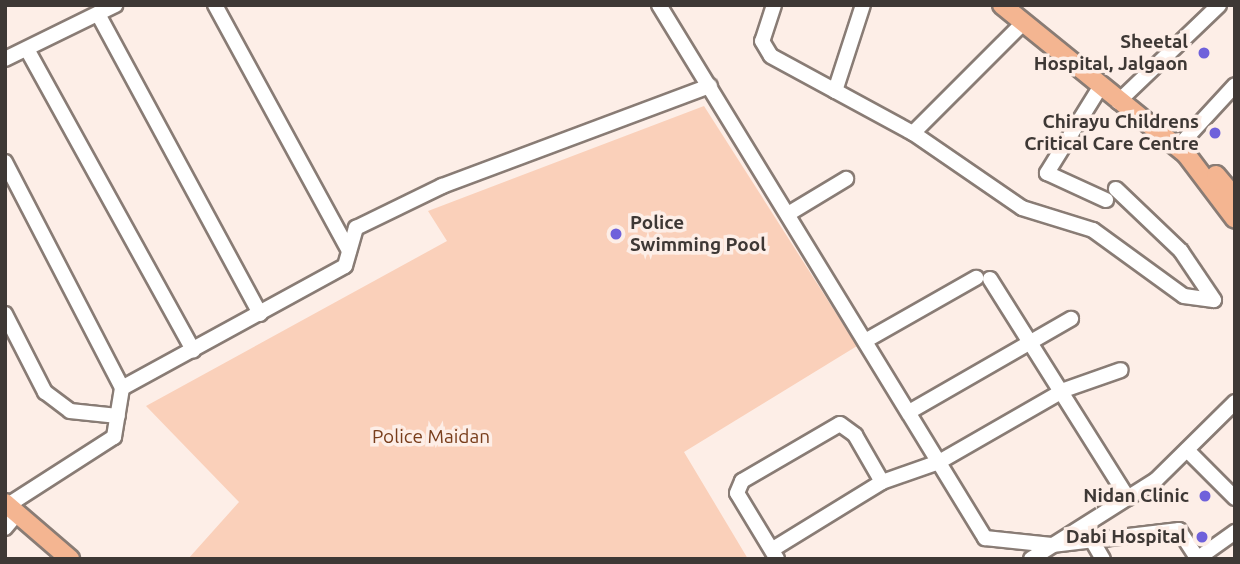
<!DOCTYPE html>
<html>
<head>
<meta charset="utf-8">
<style>
	body { margin:0 }
	#map { position:relative; width:1240px; height:564px; overflow:hidden; background:#fdeee7; font-family:Ubuntu,sans-serif }
	div>[style] { position:absolute }
	[style*='--x'] { left:calc(var(--x)*1px); top:calc(var(--y)*1px); width:calc(var(--w)*1px); rotate:calc(var(--a)*1deg) }
	.green>* { inset:0; background:#fad0ba }
	.roads { filter:drop-shadow(2px 0 #897c75) drop-shadow(-2px 0 #897c75) drop-shadow(0 2px #897c75) drop-shadow(0 -2px #897c75) }
	.minor>* { height:14px; margin:-7px; padding:0 7px; transform-origin:7px; border-radius:7px; background:#fff }
	.major>* { height:18px; margin:-9px; padding:0 9px; transform-origin:9px; border-radius:9px; background:#f4b591 }
	.dots>* { width:19px; height:19px; translate:-50% -50%; box-sizing:border-box; border:4px solid #fdeee7; border-radius:50% }
	span { translate:-50% -50%; white-space:nowrap; text-align:center; line-height:1.15; -webkit-text-stroke:7px #fdeee7; paint-order:stroke }
	.poi-label { font-size:19px; color:#3e3835; font-weight:700 }
	.right { translate:-100% -50%; text-align:right }
	.left { translate:0 -50%; text-align:left }
	.park-label { font-size:19px; color:#783d1b }
	.frame { position:absolute; inset:0; border:7px solid #3e3835; pointer-events:none }
</style>
</head>
<body>
<div id="map">
	<div class="green">
		<i style="clip-path:polygon(704px 106px,857px 346px,684px 452px,748px 559px,188px 559px,239px 502px,146px 406px,447px 241px,428px 211px)"></i>
	</div>
	<div class="roads">
		<div class="minor">
			<i style="--x:215;--y:5;--w:280;--a:61.4"></i>
			<i style="--x:659;--y:5;--w:625;--a:58.55"></i>
			<i style="--x:985;--y:538;--w:67;--a:6"></i>
			<i style="--x:1052;--y:545;--w:128;--a:-6.7"></i>
			<i style="--x:1179;--y:530;--w:30;--a:57"></i>
			<i style="--x:774;--y:5;--w:38;--a:108"></i>
			<i style="--x:762;--y:41;--w:17;--a:59"></i>
			<i style="--x:771;--y:56;--w:162;--a:28.5"></i>
			<i style="--x:913;--y:133;--w:132;--a:34.5"></i>
			<i style="--x:1022;--y:208;--w:74;--a:17.2"></i>
			<i style="--x:1093;--y:230;--w:112;--a:36"></i>
			<i style="--x:1184;--y:296;--w:30;--a:8"></i>
			<i style="--x:1214;--y:300;--w:59;--a:-124"></i>
			<i style="--x:1181;--y:251;--w:90;--a:-136.4"></i>
			<i style="--x:98;--y:14;--w:341;--a:61.6"></i>
			<i style="--x:28;--y:51;--w:342;--a:61.1"></i>
			<i style="--x:5;--y:59;--w:123;--a:-26.1"></i>
			<i style="--x:1099;--y:89;--w:99;--a:121.8"></i>
			<i style="--x:1047;--y:173;--w:65;--a:24.6"></i>
			<i style="--x:835;--y:91;--w:90;--a:-72"></i>
			<i style="--x:1118;--y:102;--w:140;--a:-43.8"></i>
			<i style="--x:913;--y:133;--w:156;--a:-45"></i>
			<i style="--x:1178;--y:147;--w:84;--a:-47.4"></i>
			<i style="--x:5;--y:162;--w:254;--a:62.6"></i>
			<i style="--x:788;--y:214;--w:68;--a:-31.1"></i>
			<i style="--x:990;--y:279;--w:259;--a:57.8"></i>
			<i style="--x:5;--y:314;--w:88;--a:62.9"></i>
			<i style="--x:45;--y:392;--w:31;--a:37"></i>
			<i style="--x:70;--y:411;--w:48;--a:5.9"></i>
			<i style="--x:865;--y:341;--w:128;--a:-29.6"></i>
			<i style="--x:909;--y:412;--w:187;--a:-29.9"></i>
			<i style="--x:1187;--y:450;--w:68;--a:45"></i>
			<i style="--x:8;--y:505;--w:126;--a:-32.7"></i>
			<i style="--x:114;--y:437;--w:50;--a:-80.7"></i>
			<i style="--x:122;--y:388;--w:254;--a:-28.7"></i>
			<i style="--x:345;--y:266;--w:40;--a:-74"></i>
			<i style="--x:356;--y:228;--w:96;--a:-26"></i>
			<i style="--x:442;--y:186;--w:286;--a:-20.5"></i>
			<i style="--x:5;--y:528;--w:16;--a:-50"></i>
			<i style="--x:1093;--y:542;--w:20;--a:60"></i>
			<i style="--x:773;--y:549;--w:128;--a:-31.6"></i>
			<i style="--x:882;--y:482;--w:60;--a:-19.3"></i>
			<i style="--x:939;--y:462;--w:144;--a:-29.9"></i>
			<i style="--x:1064;--y:390;--w:60;--a:-19.3"></i>
			<i style="--x:777;--y:559;--w:77;--a:-121.2"></i>
			<i style="--x:737;--y:493;--w:13;--a:-67"></i>
			<i style="--x:742;--y:481;--w:113;--a:-30.2"></i>
			<i style="--x:840;--y:424;--w:19;--a:36"></i>
			<i style="--x:855;--y:435;--w:54;--a:60.1"></i>
			<i style="--x:1031;--y:559;--w:148;--a:-32.3"></i>
			<i style="--x:1156;--y:480;--w:111;--a:-44.6"></i>
			<i style="--x:1197;--y:559;--w:47;--a:-35.4"></i>
		</div>
		<div class="major">
			<i style="--x:1002;--y:5;--w:237;--a:39"></i>
			<i style="--x:1186;--y:154;--w:81;--a:53"></i>
			<i style="--x:1216;--y:175;--w:30;--a:50"></i>
			<i style="--x:5;--y:503;--w:86;--a:40.7"></i>
		</div>
	</div>
	<div class="dots">
		<i style="left:1204px;top:53px;background:#6f61db"></i>
		<i style="left:1215px;top:133px;background:#6f61db"></i>
		<i style="left:616px;top:234px;background:#6f61db"></i>
		<i style="left:1205px;top:496px;background:#6f61db"></i>
		<i style="left:1202px;top:537px;background:#6f61db"></i>
	</div>
	<div class="poi-label">
		<span class="right" style="left:1188px;top:53px">Sheetal<br>Hospital, Jalgaon</span>
		<span class="right" style="left:1199px;top:133px">Chirayu Childrens<br>Critical Care Centre</span>
		<span class="left" style="left:630px;top:234px">Police<br>Swimming Pool</span>
		<span class="right" style="left:1189px;top:496px">Nidan Clinic</span>
		<span class="right" style="left:1186px;top:537px">Dabi Hospital</span>
	</div>
	<div class="park-label">
		<span style="left:431px;top:437px">Police Maidan</span>
	</div>
	<div class="frame"></div>
</div>
</body>
</html>
